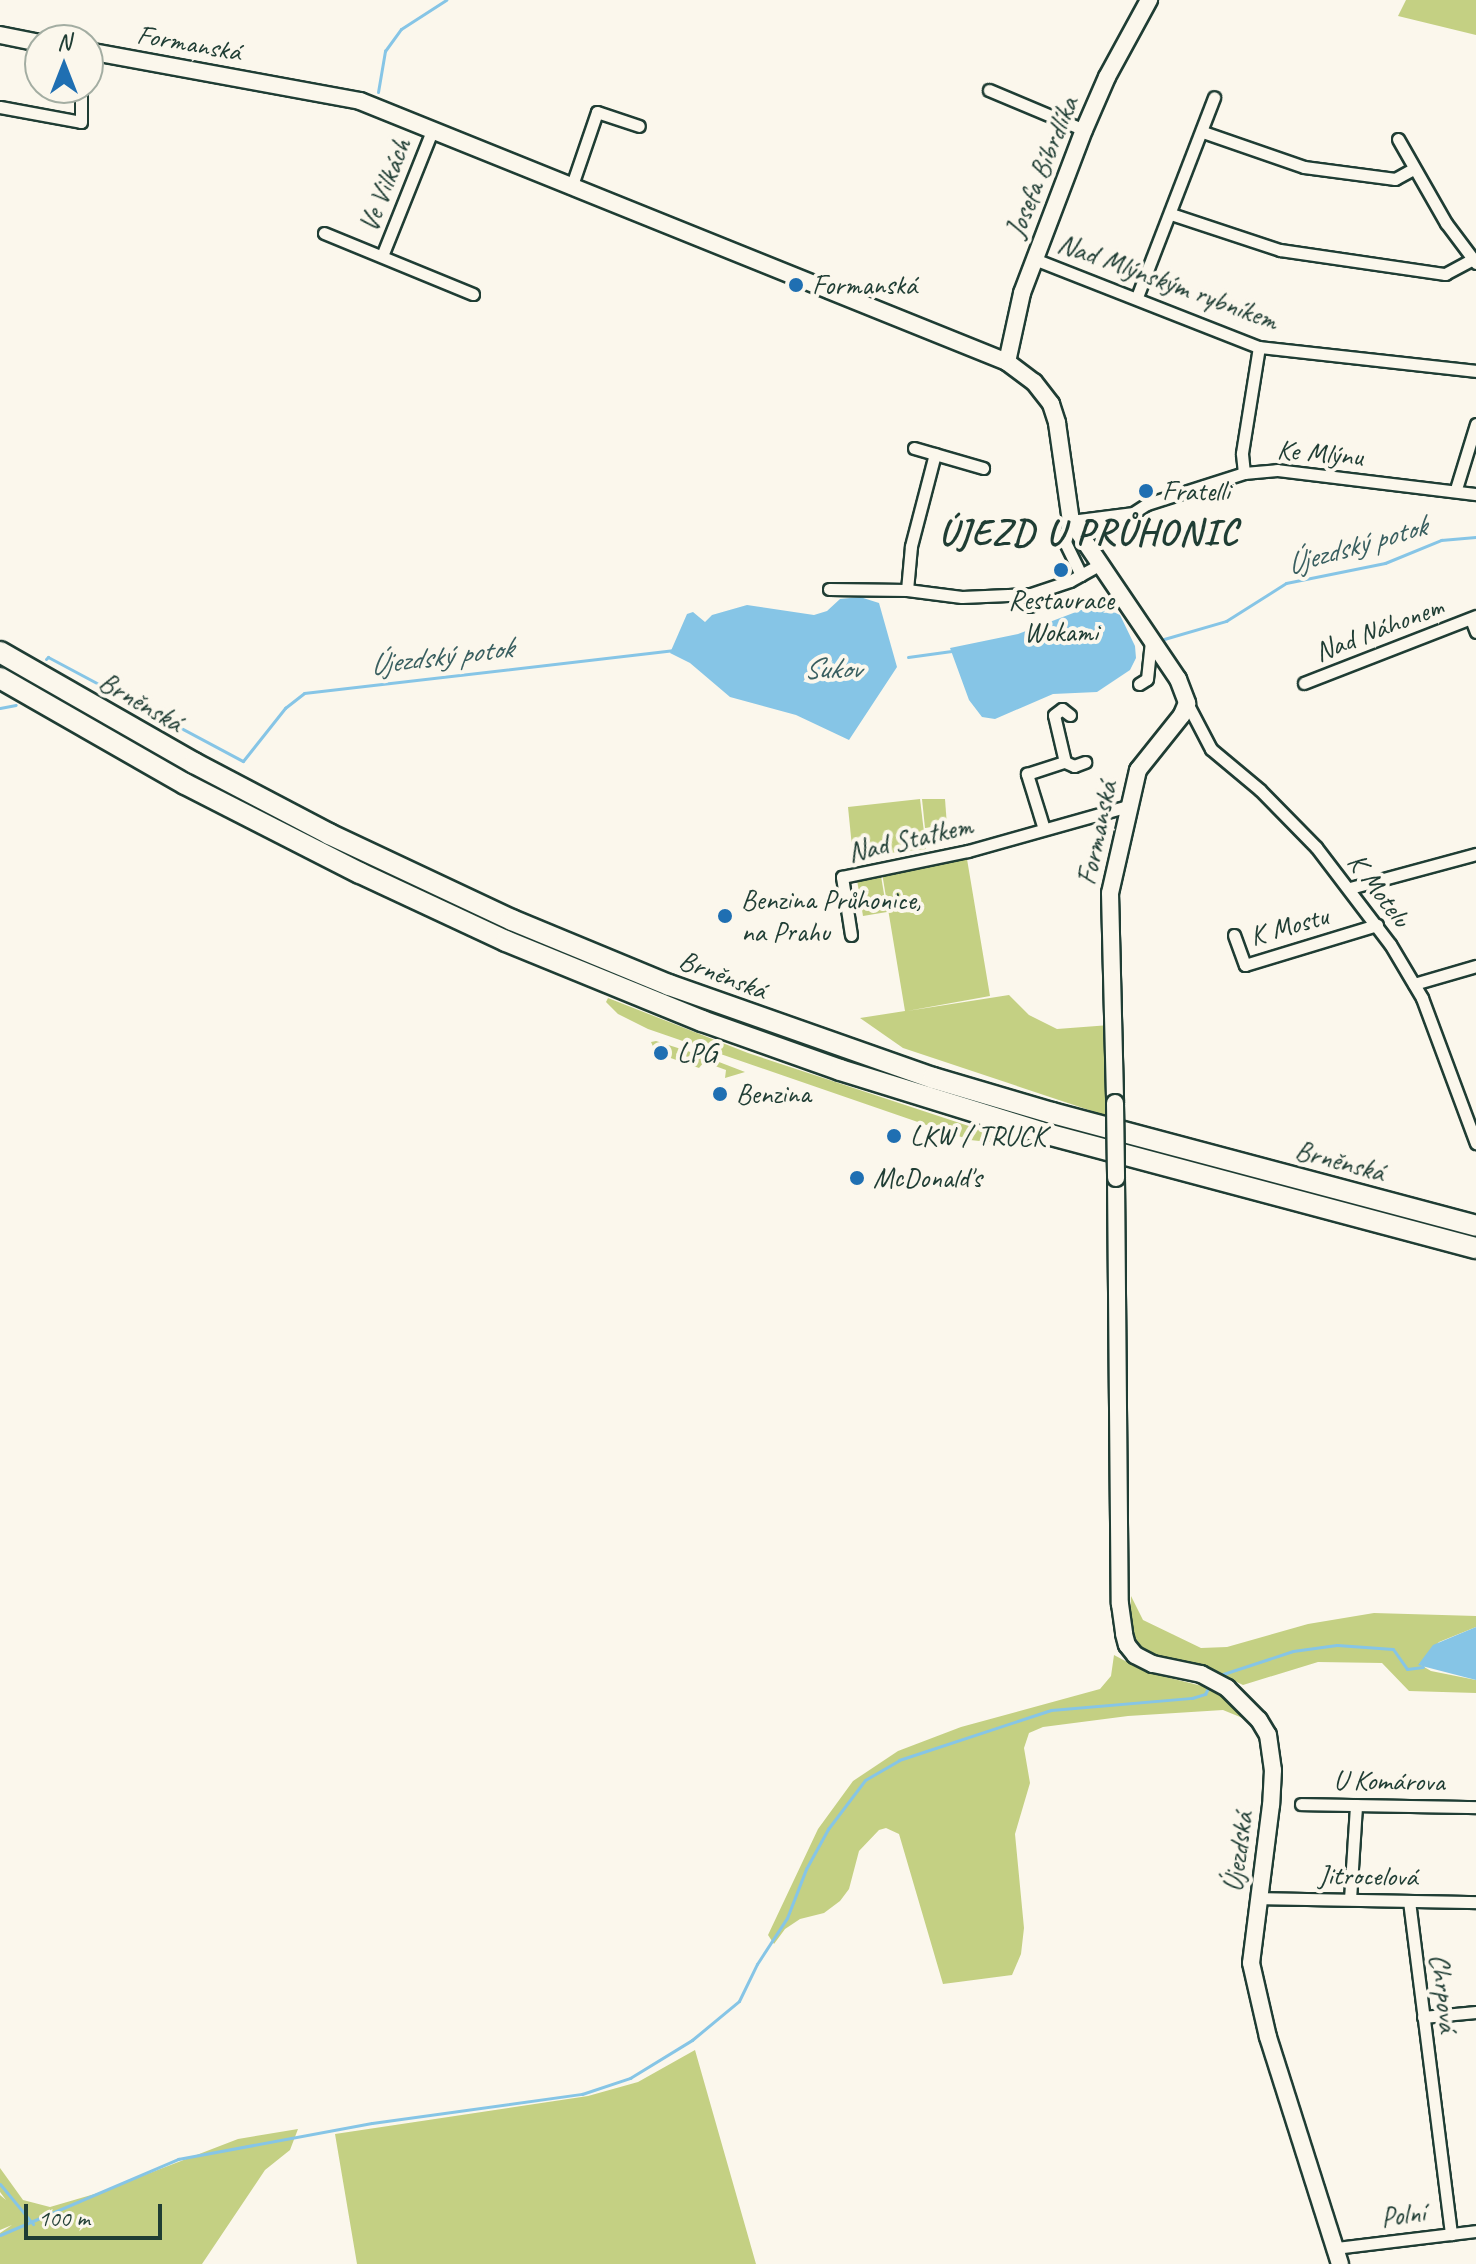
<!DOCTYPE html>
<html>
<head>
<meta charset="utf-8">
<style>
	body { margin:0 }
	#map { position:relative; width:1476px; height:2264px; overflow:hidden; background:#fbf7ec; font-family:Caveat,sans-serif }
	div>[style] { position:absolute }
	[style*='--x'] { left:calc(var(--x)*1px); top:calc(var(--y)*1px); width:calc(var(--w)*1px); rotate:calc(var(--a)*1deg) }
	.green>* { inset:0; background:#c4d083 }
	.water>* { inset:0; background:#86c5e6 }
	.stream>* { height:3px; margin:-1.5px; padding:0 1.5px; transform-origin:1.5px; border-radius:1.5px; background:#86c5e6 }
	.roads { filter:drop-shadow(2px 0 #1f3d34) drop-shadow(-2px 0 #1f3d34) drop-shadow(0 2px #1f3d34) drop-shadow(0 -2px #1f3d34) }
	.street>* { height:11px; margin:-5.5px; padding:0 5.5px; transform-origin:5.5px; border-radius:5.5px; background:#fbf7ec }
	.secondary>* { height:16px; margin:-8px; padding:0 8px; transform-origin:8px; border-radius:8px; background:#fbf7ec }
	.highway>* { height:20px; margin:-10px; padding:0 10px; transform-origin:10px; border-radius:10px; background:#fbf7ec }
	.bridges { filter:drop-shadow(2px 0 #1f3d34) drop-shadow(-2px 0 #1f3d34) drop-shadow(0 2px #1f3d34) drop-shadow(0 -2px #1f3d34) }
	.secondary-bridge>* { height:16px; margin:-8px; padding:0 8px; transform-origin:8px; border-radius:8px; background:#fbf7ec }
	.dots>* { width:22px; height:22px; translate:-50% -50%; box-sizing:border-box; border:4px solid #fbf7ec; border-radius:50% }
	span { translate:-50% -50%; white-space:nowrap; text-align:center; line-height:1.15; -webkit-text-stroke:8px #fbf7ec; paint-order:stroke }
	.street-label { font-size:28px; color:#1f3d34 }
	.poi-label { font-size:28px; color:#1f3d34 }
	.left { translate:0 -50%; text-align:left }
	.water-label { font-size:30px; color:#395f60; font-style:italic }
	.district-label { font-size:36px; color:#1f3d34; font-weight:700; letter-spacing:2px }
	.north { position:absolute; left:24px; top:24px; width:80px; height:80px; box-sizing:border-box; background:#fbf7ec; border:2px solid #a3ada2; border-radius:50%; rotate:0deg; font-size:22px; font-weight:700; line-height:32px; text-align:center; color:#1f3d34 }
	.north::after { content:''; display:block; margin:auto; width:28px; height:36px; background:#1f6fb2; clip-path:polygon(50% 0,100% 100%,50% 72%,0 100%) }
	.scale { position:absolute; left:24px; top:2204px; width:138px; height:36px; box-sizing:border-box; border:4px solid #1f3d34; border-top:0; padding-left:10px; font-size:24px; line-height:28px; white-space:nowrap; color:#1f3d34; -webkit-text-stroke:6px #fbf7ec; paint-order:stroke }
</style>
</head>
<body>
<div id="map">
	<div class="green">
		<i style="clip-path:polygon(1406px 0,1476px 0,1476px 35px,1398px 16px)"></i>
		<i style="clip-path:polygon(920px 799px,926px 849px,853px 857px,848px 807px)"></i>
		<i style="clip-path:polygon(922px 799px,945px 799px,947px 826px,925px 828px)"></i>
		<i style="clip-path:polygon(967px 859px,990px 996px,907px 1011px,1009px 995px,1029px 1015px,1057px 1029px,1110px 1025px,1110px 1117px,903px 1048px,860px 1018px,905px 1011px,882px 873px)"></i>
		<i style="clip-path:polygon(881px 876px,887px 912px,863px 916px,857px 880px)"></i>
		<i style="clip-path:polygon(608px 998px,748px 1053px,1029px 1146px,970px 1140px,648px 1029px,618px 1014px,606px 1002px)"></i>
		<i style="clip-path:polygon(656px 1041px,706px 1057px,745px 1072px,725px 1078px,726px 1070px,704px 1062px,699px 1068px,665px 1056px,667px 1050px,658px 1047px,656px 1053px,651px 1042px)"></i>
		<i style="clip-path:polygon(1131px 1596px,1143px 1620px,1201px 1648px,1227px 1647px,1308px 1624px,1374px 1613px,1476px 1616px,1476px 1627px,1439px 1642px,1419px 1664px,1431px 1671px,1476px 1680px,1476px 1693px,1409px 1691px,1382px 1663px,1318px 1662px,1243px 1685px,1205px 1667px,1142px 1652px,1130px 1631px)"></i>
		<i style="clip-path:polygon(1114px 1655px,1146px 1672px,1222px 1691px,1245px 1719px,1223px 1710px,1128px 1716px,1043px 1727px,1029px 1733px,1024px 1748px,1030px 1783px,1015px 1834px,1024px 1928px,1021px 1954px,1012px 1975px,943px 1984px,899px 1834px,886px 1828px,879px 1830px,859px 1851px,849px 1889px,840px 1901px,824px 1913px,800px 1919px,785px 1929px,774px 1944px,768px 1935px,818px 1829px,853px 1781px,898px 1751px,961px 1727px,1100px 1689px,1111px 1676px)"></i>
		<i style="clip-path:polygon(695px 2050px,756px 2264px,357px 2264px,335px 2134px,588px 2096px,638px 2082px)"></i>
		<i style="clip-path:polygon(298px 2129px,290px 2150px,265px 2170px,202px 2264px,0 2264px,0 2233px,12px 2225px,0 2230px,0 2195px,6px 2200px,0 2192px,0 2168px,23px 2200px,50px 2207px,98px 2193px,238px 2139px)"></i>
	</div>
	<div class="water">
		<i style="clip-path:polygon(860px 597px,879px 603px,897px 667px,849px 740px,796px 715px,730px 697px,690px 663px,670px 653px,687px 614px,693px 612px,705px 622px,712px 615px,747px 605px,814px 615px,827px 611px,840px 599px)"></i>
		<i style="clip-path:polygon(1097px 604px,1120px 615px,1135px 646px,1136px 658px,1130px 670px,1097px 692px,1053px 694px,995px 719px,982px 717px,969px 700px,950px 648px,1018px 634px)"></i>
		<i style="clip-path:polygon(1476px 1627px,1476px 1680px,1418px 1665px,1433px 1645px)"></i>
	</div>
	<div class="stream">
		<i style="--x:378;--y:92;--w:42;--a:-80.3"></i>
		<i style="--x:385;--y:51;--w:27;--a:-54"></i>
		<i style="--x:401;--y:29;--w:54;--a:-32.8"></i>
		<i style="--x:1164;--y:639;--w:65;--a:-16.2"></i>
		<i style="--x:1226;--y:621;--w:71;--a:-32.3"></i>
		<i style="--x:1286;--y:583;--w:101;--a:-11.4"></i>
		<i style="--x:1385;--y:563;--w:61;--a:-22.3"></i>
		<i style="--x:1441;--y:540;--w:35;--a:-5"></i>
		<i style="--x:908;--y:657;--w:44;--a:-7.8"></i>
		<i style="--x:46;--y:659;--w:3;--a:-45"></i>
		<i style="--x:48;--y:657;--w:221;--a:28.1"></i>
		<i style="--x:243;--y:761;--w:68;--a:-51.6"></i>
		<i style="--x:285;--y:708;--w:24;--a:-38"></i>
		<i style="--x:304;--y:693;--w:371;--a:-6.6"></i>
		<i style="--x:0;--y:708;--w:16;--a:-11"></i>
		<i style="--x:1217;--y:1676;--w:80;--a:-18.2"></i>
		<i style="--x:1293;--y:1651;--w:44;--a:-7.8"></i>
		<i style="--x:1337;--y:1645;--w:56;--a:4.1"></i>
		<i style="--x:1393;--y:1649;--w:24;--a:55"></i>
		<i style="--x:1407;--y:1669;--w:16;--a:-7"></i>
		<i style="--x:0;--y:2184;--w:52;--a:50.5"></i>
		<i style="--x:0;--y:2235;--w:194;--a:-23.1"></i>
		<i style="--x:178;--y:2159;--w:197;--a:-10.5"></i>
		<i style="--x:372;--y:2123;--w:212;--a:-7.9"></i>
		<i style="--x:582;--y:2094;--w:51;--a:-18.4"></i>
		<i style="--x:630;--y:2078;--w:73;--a:-31.5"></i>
		<i style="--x:692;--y:2040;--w:61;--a:-39.7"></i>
		<i style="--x:739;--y:2001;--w:41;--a:-64.1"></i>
		<i style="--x:757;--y:1964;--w:55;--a:-56.9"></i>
		<i style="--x:787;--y:1918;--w:53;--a:-68.8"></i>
		<i style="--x:806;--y:1869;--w:46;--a:-61.2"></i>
		<i style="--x:828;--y:1829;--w:61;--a:-52.9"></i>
		<i style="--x:865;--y:1780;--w:39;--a:-30"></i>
		<i style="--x:899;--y:1760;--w:160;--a:-18.2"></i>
		<i style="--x:1051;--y:1710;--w:142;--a:-4.9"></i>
		<i style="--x:1192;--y:1698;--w:14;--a:-17"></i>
		<i style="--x:1205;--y:1694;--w:11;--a:-63"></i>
	</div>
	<div class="roads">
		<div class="street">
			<i style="--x:989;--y:90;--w:103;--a:22.8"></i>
			<i style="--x:0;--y:107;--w:82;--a:10.5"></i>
			<i style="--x:81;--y:122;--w:34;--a:-90"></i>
			<i style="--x:1203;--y:132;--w:107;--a:19.1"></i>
			<i style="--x:1304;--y:167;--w:92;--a:7.5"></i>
			<i style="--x:1395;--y:179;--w:21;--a:-29"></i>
			<i style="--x:1398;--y:139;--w:97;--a:60.3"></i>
			<i style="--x:1446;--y:223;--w:50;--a:53.1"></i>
			<i style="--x:571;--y:188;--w:80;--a:-71.1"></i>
			<i style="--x:597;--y:112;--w:44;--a:18.4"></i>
			<i style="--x:1171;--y:214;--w:115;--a:18.3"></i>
			<i style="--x:1280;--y:250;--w:167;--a:8.3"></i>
			<i style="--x:1445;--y:274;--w:32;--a:-28"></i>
			<i style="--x:324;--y:233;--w:161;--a:22.3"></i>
			<i style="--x:382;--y:256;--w:135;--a:-68.2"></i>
			<i style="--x:1034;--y:259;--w:242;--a:21.4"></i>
			<i style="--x:1259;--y:347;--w:218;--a:6.3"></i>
			<i style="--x:1137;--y:297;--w:214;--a:-68.9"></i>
			<i style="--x:914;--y:448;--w:72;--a:16.2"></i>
			<i style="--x:1244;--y:473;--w:20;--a:-96"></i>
			<i style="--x:1242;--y:453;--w:107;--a:-80.9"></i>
			<i style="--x:1456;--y:489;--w:68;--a:-72.9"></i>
			<i style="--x:1081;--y:575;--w:37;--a:-116"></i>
			<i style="--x:1065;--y:542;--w:22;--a:-74"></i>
			<i style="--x:1071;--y:521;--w:63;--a:-7.4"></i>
			<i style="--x:1133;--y:513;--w:17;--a:-33"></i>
			<i style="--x:1147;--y:504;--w:102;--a:-17.7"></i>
			<i style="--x:1244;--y:473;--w:33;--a:-5"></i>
			<i style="--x:1277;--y:470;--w:200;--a:6.9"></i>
			<i style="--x:829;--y:589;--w:78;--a:0.7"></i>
			<i style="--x:907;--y:590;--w:55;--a:7.3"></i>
			<i style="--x:962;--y:597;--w:69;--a:-2.5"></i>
			<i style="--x:1031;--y:594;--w:41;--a:-18.4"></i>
			<i style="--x:1070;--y:581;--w:33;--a:-29"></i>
			<i style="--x:907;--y:590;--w:44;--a:-84.8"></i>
			<i style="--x:911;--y:546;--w:95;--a:-75.4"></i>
			<i style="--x:1030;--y:606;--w:23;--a:-43"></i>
			<i style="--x:1471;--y:619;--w:14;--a:69"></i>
			<i style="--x:1304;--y:683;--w:185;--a:-21.3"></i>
			<i style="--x:1139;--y:684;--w:9;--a:-32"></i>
			<i style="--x:1147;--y:679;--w:38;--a:-84"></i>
			<i style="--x:1187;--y:703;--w:52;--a:62.4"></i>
			<i style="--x:1211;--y:749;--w:64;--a:39.9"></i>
			<i style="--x:1260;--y:790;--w:80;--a:45.5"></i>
			<i style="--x:1316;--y:847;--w:122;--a:52.7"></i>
			<i style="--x:1390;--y:944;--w:63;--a:59.3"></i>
			<i style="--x:1422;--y:998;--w:155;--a:69.6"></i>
			<i style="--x:1065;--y:762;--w:48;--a:-103.2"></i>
			<i style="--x:1054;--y:715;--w:10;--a:-37"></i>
			<i style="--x:1062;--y:709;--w:10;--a:37"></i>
			<i style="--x:1044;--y:829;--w:58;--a:-107.2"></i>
			<i style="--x:1027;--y:774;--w:40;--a:-18"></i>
			<i style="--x:1065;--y:762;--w:10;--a:24"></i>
			<i style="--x:1074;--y:766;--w:12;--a:-20"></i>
			<i style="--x:1350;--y:888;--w:131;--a:-15.1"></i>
			<i style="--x:851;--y:935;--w:59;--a:-98.8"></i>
			<i style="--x:842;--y:877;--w:129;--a:-11.7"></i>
			<i style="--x:968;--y:851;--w:166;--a:-15.7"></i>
			<i style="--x:1234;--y:935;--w:32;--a:70"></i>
			<i style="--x:1245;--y:965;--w:138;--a:-16.9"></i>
			<i style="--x:1414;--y:984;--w:65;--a:-16.2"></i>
			<i style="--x:1301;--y:1804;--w:175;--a:1"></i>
			<i style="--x:1258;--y:1898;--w:218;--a:1.1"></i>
			<i style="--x:1350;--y:1899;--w:94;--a:-86.3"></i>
			<i style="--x:1409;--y:1901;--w:336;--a:82.8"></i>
			<i style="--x:1423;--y:2017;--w:53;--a:-5.4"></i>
			<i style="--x:1336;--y:2248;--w:141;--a:-6.9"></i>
		</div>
		<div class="secondary">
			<i style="--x:0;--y:35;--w:41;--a:11.3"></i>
			<i style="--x:88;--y:51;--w:277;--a:10.4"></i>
			<i style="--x:360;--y:101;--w:698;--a:21.97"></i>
			<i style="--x:1007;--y:362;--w:34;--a:37"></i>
			<i style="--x:1034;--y:382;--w:28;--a:52"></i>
			<i style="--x:1051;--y:404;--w:20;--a:72"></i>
			<i style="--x:1057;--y:423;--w:99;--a:81.9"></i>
			<i style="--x:1071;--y:521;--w:191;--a:55.9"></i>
			<i style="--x:1178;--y:679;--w:26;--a:69"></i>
			<i style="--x:1187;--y:703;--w:13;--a:113"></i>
			<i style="--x:1182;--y:715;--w:70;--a:128.7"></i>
			<i style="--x:1138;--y:770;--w:126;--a:102.8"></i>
			<i style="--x:1110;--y:893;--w:210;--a:88.6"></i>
			<i style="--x:1007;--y:362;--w:71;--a:-77.7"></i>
			<i style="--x:1022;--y:293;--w:174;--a:-69.2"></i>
			<i style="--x:1084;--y:130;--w:58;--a:-66.5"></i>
			<i style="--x:1107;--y:77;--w:88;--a:-61.4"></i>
			<i style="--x:1116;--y:1178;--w:426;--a:89.5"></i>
			<i style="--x:1120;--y:1604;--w:30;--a:82"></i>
			<i style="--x:1124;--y:1634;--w:11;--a:75"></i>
			<i style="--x:1127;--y:1645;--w:13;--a:51"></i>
			<i style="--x:1135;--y:1655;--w:20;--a:27"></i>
			<i style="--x:1153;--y:1664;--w:49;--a:11.8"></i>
			<i style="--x:1201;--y:1674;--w:30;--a:28"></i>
			<i style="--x:1227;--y:1688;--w:45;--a:45"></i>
			<i style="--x:1259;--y:1720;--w:17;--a:59"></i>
			<i style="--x:1268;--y:1735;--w:35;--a:82"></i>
			<i style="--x:1273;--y:1770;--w:35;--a:93"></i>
			<i style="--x:1271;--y:1805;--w:159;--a:97.2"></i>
			<i style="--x:1251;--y:1963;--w:76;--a:77.1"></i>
			<i style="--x:1268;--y:2037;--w:238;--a:72.4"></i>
		</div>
		<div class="highway">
			<i style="--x:0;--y:652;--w:224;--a:29.8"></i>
			<i style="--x:194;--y:763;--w:153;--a:27.7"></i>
			<i style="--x:329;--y:834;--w:202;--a:25.2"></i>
			<i style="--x:512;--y:920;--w:170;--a:22.5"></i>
			<i style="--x:669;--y:985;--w:280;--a:19.4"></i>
			<i style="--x:933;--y:1078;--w:124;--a:16.4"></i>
			<i style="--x:1052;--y:1113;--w:439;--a:14.9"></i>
			<i style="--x:0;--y:678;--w:213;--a:29.8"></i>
			<i style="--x:185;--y:784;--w:196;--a:27"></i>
			<i style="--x:360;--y:873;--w:161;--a:25"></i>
			<i style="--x:506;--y:941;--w:212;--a:22.2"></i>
			<i style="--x:702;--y:1021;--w:146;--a:19.5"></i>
			<i style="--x:840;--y:1070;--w:217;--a:17.2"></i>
			<i style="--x:1047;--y:1134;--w:444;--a:14.9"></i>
		</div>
	</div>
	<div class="bridges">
		<div class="secondary-bridge">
			<i style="--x:1115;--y:1103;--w:75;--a:89.2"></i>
		</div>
	</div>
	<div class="dots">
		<i style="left:796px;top:285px;background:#1f6fb2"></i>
		<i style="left:1146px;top:491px;background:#1f6fb2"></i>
		<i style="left:1061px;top:570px;background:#1f6fb2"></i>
		<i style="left:725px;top:916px;background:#1f6fb2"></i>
		<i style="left:661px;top:1053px;background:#1f6fb2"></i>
		<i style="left:720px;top:1094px;background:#1f6fb2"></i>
		<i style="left:894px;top:1136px;background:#1f6fb2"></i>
		<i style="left:857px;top:1178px;background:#1f6fb2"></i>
	</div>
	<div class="street-label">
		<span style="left:189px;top:43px;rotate:10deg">Formanská</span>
		<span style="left:1042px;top:167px;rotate:-68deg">Josefa Bíbrdlíka</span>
		<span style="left:385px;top:185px;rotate:-68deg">Ve Vilkách</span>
		<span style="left:1168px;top:282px;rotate:20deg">Nad Mlýnským rybníkem</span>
		<span style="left:1320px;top:453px;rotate:5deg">Ke Mlýnu</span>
		<span style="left:1379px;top:629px;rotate:-21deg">Nad Náhonem</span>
		<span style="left:141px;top:702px;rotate:30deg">Brněnská</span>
		<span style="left:1097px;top:833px;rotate:-78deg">Formanská</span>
		<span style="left:910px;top:839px;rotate:-13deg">Nad Statkem</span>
		<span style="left:1379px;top:890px;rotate:53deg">K Motelu</span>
		<span style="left:1289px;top:926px;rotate:-16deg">K Mostu</span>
		<span style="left:723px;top:975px;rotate:21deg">Brněnská</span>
		<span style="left:1340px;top:1161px;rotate:15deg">Brněnská</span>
		<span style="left:1389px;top:1781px;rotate:1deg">U Komárova</span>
		<span style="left:1238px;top:1852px;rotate:-82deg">Újezdská</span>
		<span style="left:1368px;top:1876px;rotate:1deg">Jitrocelová</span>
		<span style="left:1444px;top:1993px;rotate:83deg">Chrpová</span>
		<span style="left:1403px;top:2215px;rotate:-7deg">Polní</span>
	</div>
	<div class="poi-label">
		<span class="left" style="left:812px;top:285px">Formanská</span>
		<span class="left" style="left:1162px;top:491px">Fratelli</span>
		<span style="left:1061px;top:616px">Restaurace<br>Wokami</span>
		<span class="left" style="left:741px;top:916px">Benzina Průhonice,<br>na Prahu</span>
		<span class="left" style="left:677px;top:1053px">LPG</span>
		<span class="left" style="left:736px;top:1094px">Benzina</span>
		<span class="left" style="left:910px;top:1136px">LKW / TRUCK</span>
		<span class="left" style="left:873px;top:1178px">McDonald's</span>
	</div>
	<div class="water-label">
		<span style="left:1356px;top:545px;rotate:-16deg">Újezdský potok</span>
		<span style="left:441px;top:656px;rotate:-7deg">Újezdský potok</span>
		<span style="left:832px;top:668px">Sukov</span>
	</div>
	<div class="district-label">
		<span style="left:1089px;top:533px">ÚJEZD U PRŮHONIC</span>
	</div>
	<div class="north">N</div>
	<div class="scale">100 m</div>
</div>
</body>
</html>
